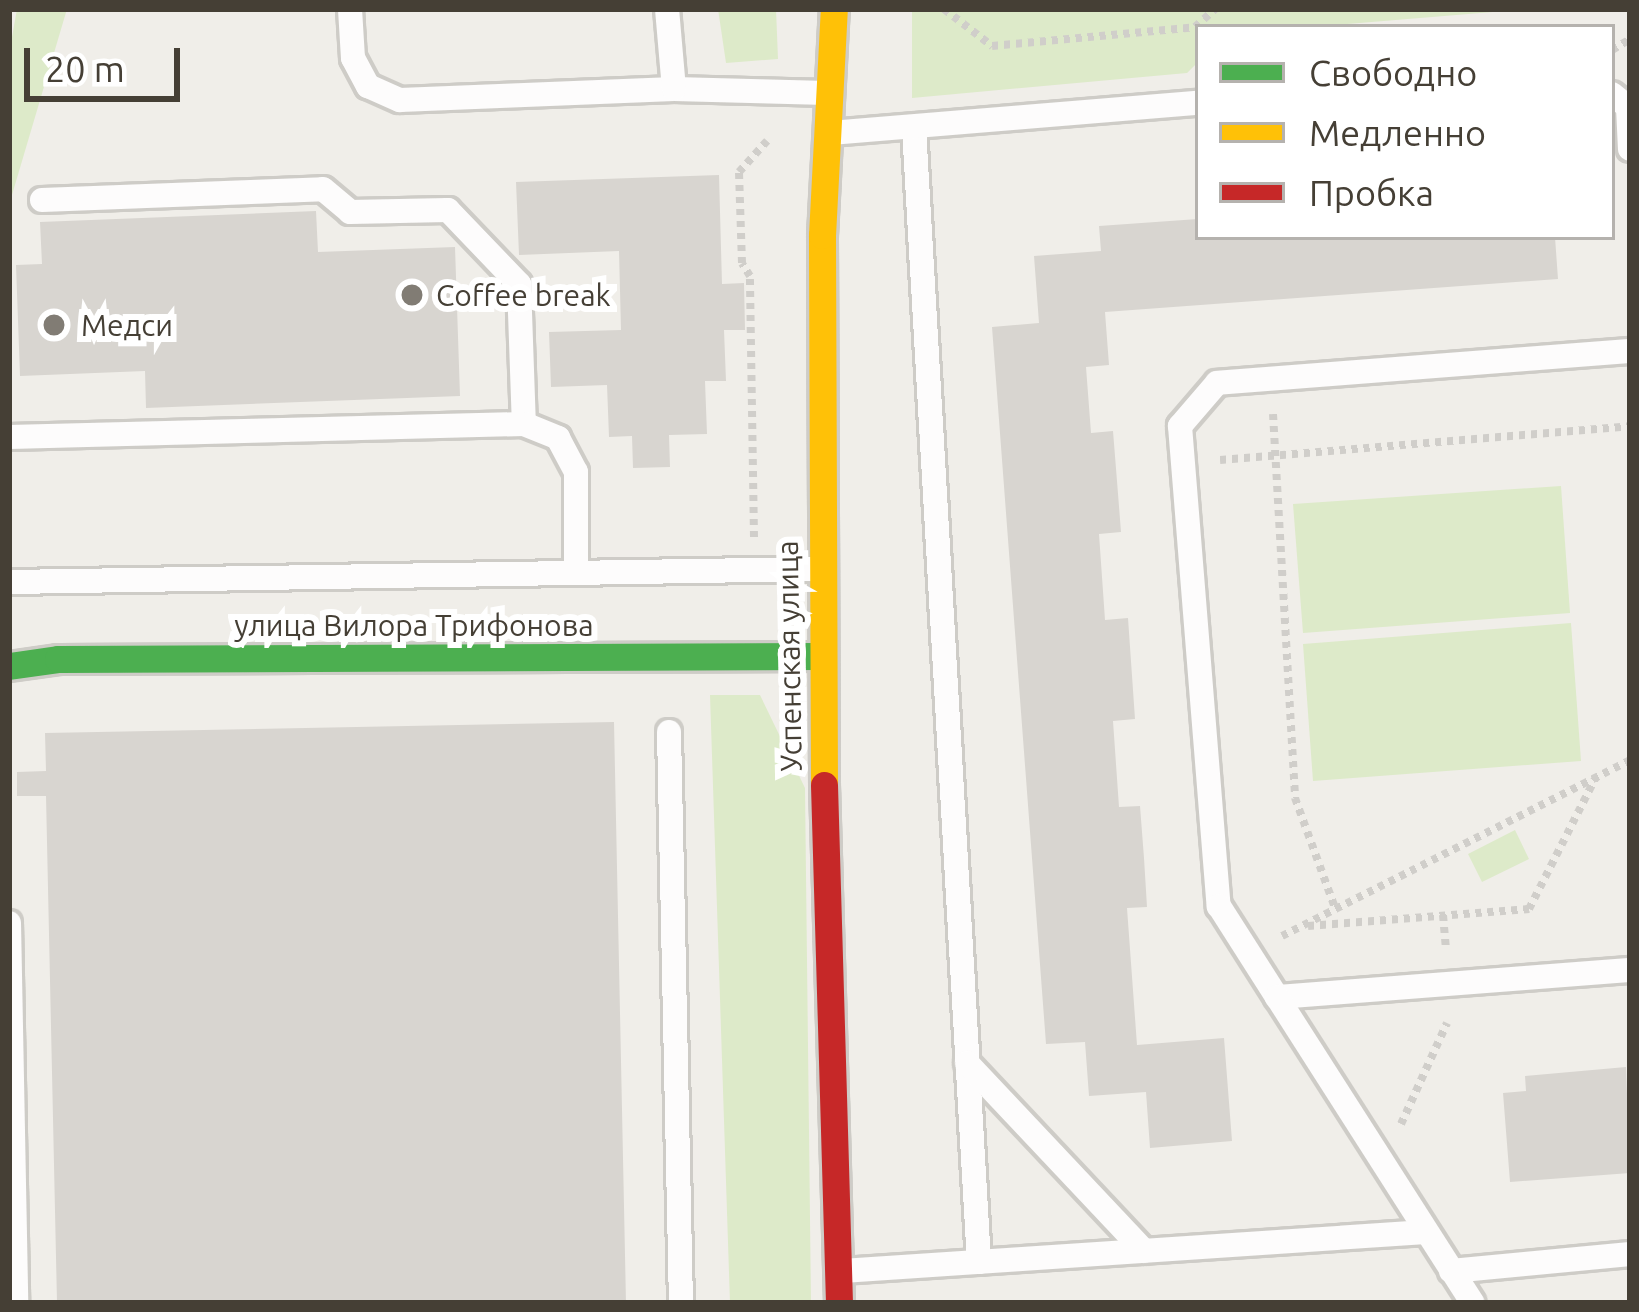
<!DOCTYPE html>
<html>
<head>
<meta charset="utf-8">
<style>
	body { margin:0 }
	#map { position:relative; width:1639px; height:1312px; overflow:hidden; background:#f0eee9; font-family:Ubuntu,sans-serif }
	div>[style] { position:absolute }
	[style*='--x'] { left:calc(var(--x)*1px); top:calc(var(--y)*1px); width:calc(var(--w)*1px); rotate:calc(var(--a)*1deg) }
	.green>* { inset:0; background:#ddeac9 }
	.building>* { inset:0; background:#d8d5d0 }
	.path>* { height:8px; margin-top:-4px; transform-origin:0; background:repeating-linear-gradient(90deg,#d0ceca 0 6px,transparent 0 12px) }
	.roads { filter:drop-shadow(3px 0 #ceccc7) drop-shadow(-3px 0 #ceccc7) drop-shadow(0 3px #ceccc7) drop-shadow(0 -3px #ceccc7) }
	.lane>* { height:24px; margin:-12px; padding:0 12px; transform-origin:12px; border-radius:12px; background:#fdfcfc }
	.fast>* { height:27px; margin:-13.5px; padding:0 13.5px; transform-origin:13.5px; border-radius:13.5px; background:#4caf50 }
	.slow>* { height:27px; margin:-13.5px; padding:0 13.5px; transform-origin:13.5px; border-radius:13.5px; background:#ffc107 }
	.jam>* { height:27px; margin:-13.5px; padding:0 13.5px; transform-origin:13.5px; border-radius:13.5px; background:#c62828 }
	.dots>* { width:33px; height:33px; translate:-50% -50%; box-sizing:border-box; border:6px solid #fff; border-radius:50% }
	span { translate:-50% -50%; white-space:nowrap; text-align:center; line-height:1.15; -webkit-text-stroke:12px #fff; paint-order:stroke }
	.poi-label { font-size:30px; color:#453f35 }
	.left { translate:0 -50%; text-align:left }
	.street-label { font-size:30px; color:#453f35 }
	.frame { position:absolute; inset:0; border:12px solid #453f35; pointer-events:none }
	.legend { position:absolute; left:1195px; top:24px; width:420px; height:216px; box-sizing:border-box; background:#fff; border:3px solid #b5b2ae; margin:0; padding:15px 21px; list-style:none; font-size:36px; color:#453f35 }
	.legend li { display:flex; align-items:center; gap:24px; height:60px }
	.legend b { width:60px; border:3px solid #b5b2ae }
	.scale { position:absolute; left:24px; top:48px; width:156px; height:54px; box-sizing:border-box; border:6px solid #453f35; border-top:0; padding-left:15px; font-size:36px; line-height:42px; white-space:nowrap; color:#453f35; -webkit-text-stroke:9px #fff; paint-order:stroke }
</style>
</head>
<body>
<div id="map">
	<div class="green">
		<i style="clip-path:polygon(17px 9px,67px 9px,9px 205px,9px 54px)"></i>
		<i style="clip-path:polygon(718px 9px,776px 9px,778px 59px,726px 63px)"></i>
		<i style="clip-path:polygon(912px 9px,1530px 9px,1311px 27px,1198px 27px,1198px 62px,1187px 73px,912px 98px)"></i>
		<i style="clip-path:polygon(1561px 486px,1570px 613px,1303px 633px,1293px 504px)"></i>
		<i style="clip-path:polygon(1571px 623px,1581px 761px,1313px 781px,1303px 644px)"></i>
		<i style="clip-path:polygon(710px 695px,760px 695px,805px 788px,811px 1303px,730px 1303px)"></i>
		<i style="clip-path:polygon(1515px 830px,1529px 859px,1482px 882px,1468px 854px)"></i>
	</div>
	<div class="building">
		<i style="clip-path:polygon(719px 175px,722px 284px,744px 283px,745px 330px,724px 330px,726px 381px,705px 381px,707px 434px,669px 435px,670px 467px,633px 468px,632px 436px,609px 437px,607px 385px,551px 387px,549px 332px,621px 330px,619px 251px,519px 255px,516px 182px)"></i>
		<i style="clip-path:polygon(316px 211px,318px 252px,455px 247px,460px 396px,146px 408px,145px 371px,20px 376px,16px 265px,42px 264px,40px 222px)"></i>
		<i style="clip-path:polygon(1198px 219px,1198px 237px,1555px 237px,1558px 279px,1105px 312px,1109px 365px,1086px 367px,1091px 433px,1113px 431px,1117px 481px,1121px 532px,1099px 534px,1105px 620px,1128px 618px,1135px 719px,1113px 721px,1119px 807px,1140px 806px,1144px 858px,1147px 907px,1127px 908px,1137px 1045px,1224px 1038px,1232px 1141px,1150px 1148px,1146px 1092px,1089px 1096px,1085px 1042px,1046px 1044px,992px 327px,1039px 323px,1034px 256px,1101px 251px,1099px 226px)"></i>
		<i style="clip-path:polygon(614px 722px,626px 1303px,57px 1303px,46px 796px,17px 796px,17px 772px,46px 771px,45px 733px)"></i>
		<i style="clip-path:polygon(1626px 1067px,1630px 1173px,1510px 1182px,1503px 1093px,1526px 1091px,1525px 1076px)"></i>
	</div>
	<div class="path">
		<i style="--x:944;--y:9;--w:61;--a:37.6"></i>
		<i style="--x:992;--y:46;--w:204;--a:-5.3"></i>
		<i style="--x:1195;--y:27;--w:27;--a:-42"></i>
		<i style="--x:1612;--y:50;--w:21;--a:-31"></i>
		<i style="--x:1273;--y:414;--w:385;--a:86.7"></i>
		<i style="--x:1295;--y:798;--w:117;--a:70"></i>
		<i style="--x:1220;--y:460;--w:411;--a:-4.7"></i>
		<i style="--x:754;--y:537;--w:261;--a:-90.9"></i>
		<i style="--x:750;--y:276;--w:15;--a:-122"></i>
		<i style="--x:742;--y:263;--w:91;--a:-91.9"></i>
		<i style="--x:739;--y:172;--w:42;--a:-47.9"></i>
		<i style="--x:1443;--y:915;--w:35;--a:85"></i>
		<i style="--x:1308;--y:926;--w:222;--a:-4.4"></i>
		<i style="--x:1529;--y:909;--w:148;--a:-63.1"></i>
		<i style="--x:1282;--y:936;--w:390;--a:-26.8"></i>
		<i style="--x:1401;--y:1124;--w:111;--a:-65.5"></i>
	</div>
	<div class="roads">
		<div class="lane">
			<i style="--x:350;--y:9;--w:49;--a:86.5"></i>
			<i style="--x:353;--y:58;--w:32;--a:62"></i>
			<i style="--x:368;--y:86;--w:35;--a:24"></i>
			<i style="--x:400;--y:100;--w:274;--a:-2.3"></i>
			<i style="--x:674;--y:89;--w:153;--a:1.5"></i>
			<i style="--x:667;--y:9;--w:80;--a:85"></i>
			<i style="--x:1612;--y:94;--w:21;--a:39"></i>
			<i style="--x:1628;--y:107;--w:42;--a:87.3"></i>
			<i style="--x:914;--y:128;--w:1136;--a:86.72"></i>
			<i style="--x:830;--y:133;--w:369;--a:-4.7"></i>
			<i style="--x:42;--y:200;--w:281;--a:-2.2"></i>
			<i style="--x:323;--y:189;--w:35;--a:40"></i>
			<i style="--x:350;--y:212;--w:98;--a:-1.2"></i>
			<i style="--x:448;--y:210;--w:103;--a:46.2"></i>
			<i style="--x:519;--y:284;--w:140;--a:88"></i>
			<i style="--x:1630;--y:351;--w:414;--a:175.6"></i>
			<i style="--x:1217;--y:383;--w:57;--a:130.7"></i>
			<i style="--x:1180;--y:426;--w:482;--a:85.4"></i>
			<i style="--x:1219;--y:906;--w:108;--a:57.5"></i>
			<i style="--x:1277;--y:997;--w:354;--a:-4.4"></i>
			<i style="--x:9;--y:437;--w:515;--a:-1.45"></i>
			<i style="--x:524;--y:424;--w:37;--a:22"></i>
			<i style="--x:558;--y:438;--w:38;--a:62"></i>
			<i style="--x:576;--y:472;--w:97;--a:90"></i>
			<i style="--x:9;--y:582;--w:807;--a:-0.92"></i>
			<i style="--x:669;--y:732;--w:571;--a:88.8"></i>
			<i style="--x:9;--y:923;--w:380;--a:88.9"></i>
			<i style="--x:1277;--y:997;--w:363;--a:57.4"></i>
			<i style="--x:967;--y:1063;--w:258;--a:46.7"></i>
			<i style="--x:842;--y:1271;--w:585;--a:-3.82"></i>
			<i style="--x:1451;--y:1271;--w:180;--a:-5.4"></i>
		</div>
		<div class="fast">
			<i style="--x:9;--y:666;--w:49;--a:-8.1"></i>
			<i style="--x:58;--y:659;--w:762;--a:-0.23"></i>
		</div>
		<div class="slow">
			<i style="--x:824;--y:785;--w:550;--a:-90.21"></i>
			<i style="--x:822;--y:235;--w:226;--a:-87"></i>
		</div>
		<div class="jam">
			<i style="--x:824;--y:785;--w:518;--a:88.34"></i>
		</div>
	</div>
	<div class="dots">
		<i style="left:412px;top:295px;background:#817c74"></i>
		<i style="left:54px;top:325px;background:#817c74"></i>
	</div>
	<div class="poi-label">
		<span class="left" style="left:436px;top:295px">Coffee break</span>
		<span class="left" style="left:81px;top:325px">Медси</span>
	</div>
	<div class="street-label">
		<span style="left:414px;top:625px">улица Вилора Трифонова</span>
		<span style="left:789px;top:656px;rotate:-91deg">Успенская улица</span>
	</div>
	<div class="frame"></div>
	<ul class="legend">
	<li><b style="height:15px;background:#4caf50"></b>Свободно</li>
	<li><b style="height:15px;background:#ffc107"></b>Медленно</li>
	<li><b style="height:15px;background:#c62828"></b>Пробка</li>
	</ul>
	<div class="scale">20 m</div>
</div>
</body>
</html>
